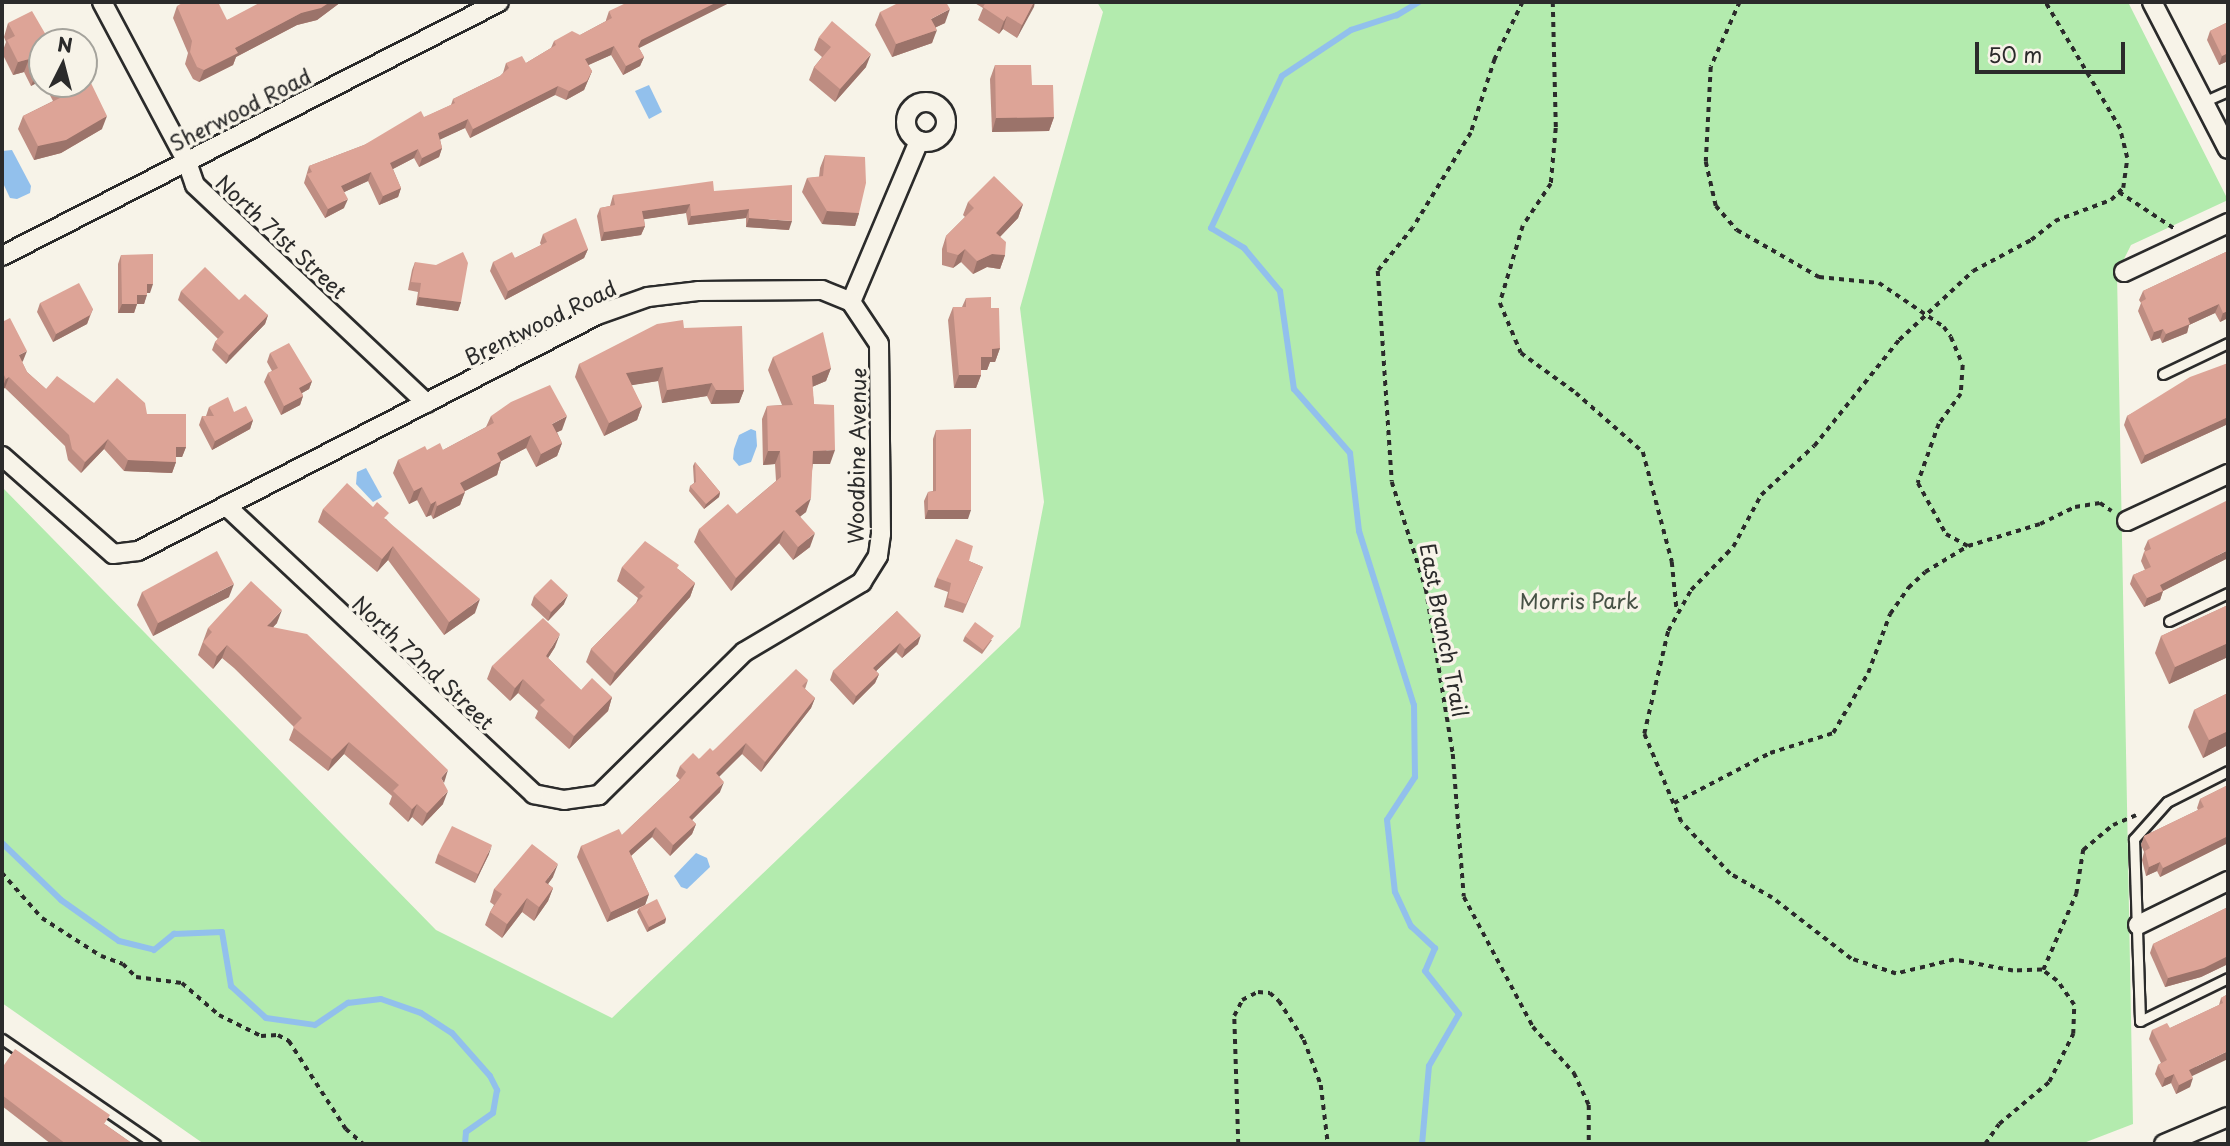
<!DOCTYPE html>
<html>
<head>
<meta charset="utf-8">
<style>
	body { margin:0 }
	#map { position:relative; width:2230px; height:1146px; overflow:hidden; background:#f7f3e8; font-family:"Playpen Sans",sans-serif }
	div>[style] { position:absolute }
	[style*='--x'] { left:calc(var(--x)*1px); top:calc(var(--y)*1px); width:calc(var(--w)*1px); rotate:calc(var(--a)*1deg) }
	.green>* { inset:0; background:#b3ebae }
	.water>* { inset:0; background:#92c0ec }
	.stream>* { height:6px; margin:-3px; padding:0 3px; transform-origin:3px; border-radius:3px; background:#92c0ec }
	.path>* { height:3.5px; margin-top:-1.75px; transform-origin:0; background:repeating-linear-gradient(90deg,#2b2b2b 0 5px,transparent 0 10px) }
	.roads { filter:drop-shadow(2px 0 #2b2b2b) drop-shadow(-2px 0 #2b2b2b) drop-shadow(0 2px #2b2b2b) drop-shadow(0 -2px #2b2b2b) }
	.service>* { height:9px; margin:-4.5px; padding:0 4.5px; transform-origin:4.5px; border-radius:4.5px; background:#f7f3e8 }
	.minor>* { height:18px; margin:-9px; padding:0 9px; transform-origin:9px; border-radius:9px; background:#f7f3e8 }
	.minor>.ring { margin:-9px; padding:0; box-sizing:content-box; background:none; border:18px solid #f7f3e8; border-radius:50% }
	.wall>* { inset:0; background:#be8d82 }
	.shaded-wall>* { inset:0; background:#9b736a }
	.building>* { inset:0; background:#dda497 }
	span { translate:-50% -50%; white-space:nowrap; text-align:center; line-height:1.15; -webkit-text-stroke:7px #f7f3e8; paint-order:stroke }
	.street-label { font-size:21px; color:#2b2b2b }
	.park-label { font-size:21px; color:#465145 }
	.frame { position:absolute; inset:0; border:4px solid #2b2b2b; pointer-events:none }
	.north { position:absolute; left:28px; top:28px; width:70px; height:70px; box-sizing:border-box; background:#f7f3e8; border:2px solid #a5a39c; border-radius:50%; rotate:6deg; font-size:19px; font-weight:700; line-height:28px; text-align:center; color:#2b2b2b }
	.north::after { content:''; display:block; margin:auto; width:24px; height:32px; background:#2b2b2b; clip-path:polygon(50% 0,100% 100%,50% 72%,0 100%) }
	.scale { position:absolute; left:1975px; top:42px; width:150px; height:32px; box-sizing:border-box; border:4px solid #2b2b2b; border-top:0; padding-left:9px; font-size:21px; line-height:24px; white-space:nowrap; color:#2b2b2b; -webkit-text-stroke:5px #f7f3e8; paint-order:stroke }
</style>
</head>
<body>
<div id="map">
	<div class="green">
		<i style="clip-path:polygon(1097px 2px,2128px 2px,2228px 200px,2131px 245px,2117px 273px,2133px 1124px,2081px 1144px,204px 1144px,2px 1003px,2px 487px,436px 930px,612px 1018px,1020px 627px,1044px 502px,1020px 308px,1103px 12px)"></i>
	</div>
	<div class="water">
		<i style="clip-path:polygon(649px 85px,662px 112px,649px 119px,635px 91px)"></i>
		<i style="clip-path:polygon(12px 150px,31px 186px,30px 193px,17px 199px,10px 198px,2px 181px,2px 151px)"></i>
		<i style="clip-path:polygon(751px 429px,756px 431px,757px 446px,751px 462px,739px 466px,733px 459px,734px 449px,739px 435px)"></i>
		<i style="clip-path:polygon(366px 468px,382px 497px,373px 502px,356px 484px,357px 472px)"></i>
		<i style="clip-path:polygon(696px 853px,707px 858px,710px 867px,687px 889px,681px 887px,674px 876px)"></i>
	</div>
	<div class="stream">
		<i style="--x:1419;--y:2;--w:26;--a:149"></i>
		<i style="--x:1397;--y:15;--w:48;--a:161.9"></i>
		<i style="--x:1351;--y:30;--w:83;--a:146.3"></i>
		<i style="--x:1282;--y:76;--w:168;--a:115"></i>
		<i style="--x:1211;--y:228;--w:39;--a:31"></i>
		<i style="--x:1244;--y:248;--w:56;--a:50.1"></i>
		<i style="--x:1280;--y:291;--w:99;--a:81.9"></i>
		<i style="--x:1294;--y:389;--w:85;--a:48.8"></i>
		<i style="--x:1350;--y:453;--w:79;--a:83.4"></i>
		<i style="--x:1359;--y:531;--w:182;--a:72.5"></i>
		<i style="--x:1414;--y:705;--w:72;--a:89.2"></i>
		<i style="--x:1415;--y:777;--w:51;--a:123.1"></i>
		<i style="--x:1387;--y:820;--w:72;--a:83.7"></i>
		<i style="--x:1395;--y:892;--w:38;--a:65"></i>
		<i style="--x:1411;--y:926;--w:33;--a:43"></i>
		<i style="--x:1435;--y:948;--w:25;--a:113"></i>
		<i style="--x:1425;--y:971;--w:55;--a:51.7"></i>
		<i style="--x:1459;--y:1014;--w:60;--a:120"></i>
		<i style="--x:1429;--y:1066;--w:78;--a:95.1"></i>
		<i style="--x:2;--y:843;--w:82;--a:44"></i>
		<i style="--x:61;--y:900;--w:71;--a:35.3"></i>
		<i style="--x:119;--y:941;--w:36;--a:14"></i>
		<i style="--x:154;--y:950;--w:26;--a:-39"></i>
		<i style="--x:174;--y:934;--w:48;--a:-2.4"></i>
		<i style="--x:222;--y:932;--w:55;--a:80.5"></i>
		<i style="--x:231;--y:986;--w:47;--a:42.4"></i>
		<i style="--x:266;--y:1018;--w:49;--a:8.1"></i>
		<i style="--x:315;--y:1025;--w:40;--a:-34"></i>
		<i style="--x:348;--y:1003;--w:33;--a:-7"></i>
		<i style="--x:381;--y:999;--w:42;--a:19.3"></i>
		<i style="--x:421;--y:1013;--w:37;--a:33"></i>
		<i style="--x:452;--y:1033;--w:57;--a:48.5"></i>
		<i style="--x:490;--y:1076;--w:16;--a:63"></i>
		<i style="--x:497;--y:1090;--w:23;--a:100"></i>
		<i style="--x:493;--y:1113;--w:33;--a:145"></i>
		<i style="--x:466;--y:1132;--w:12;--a:95"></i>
	</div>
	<div class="path">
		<i style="--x:1523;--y:2;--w:64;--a:116.2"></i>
		<i style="--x:1495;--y:59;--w:78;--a:108"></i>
		<i style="--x:1471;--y:133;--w:111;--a:121.4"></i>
		<i style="--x:1413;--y:228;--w:55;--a:129.1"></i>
		<i style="--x:1378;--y:271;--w:211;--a:86.2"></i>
		<i style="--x:1392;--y:482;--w:112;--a:72.4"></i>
		<i style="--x:1426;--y:589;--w:167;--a:80.7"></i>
		<i style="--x:1453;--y:754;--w:143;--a:85.6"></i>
		<i style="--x:1464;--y:897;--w:147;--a:62"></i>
		<i style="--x:1533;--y:1027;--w:62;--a:48.3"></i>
		<i style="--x:1574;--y:1073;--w:35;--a:65"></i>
		<i style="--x:1589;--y:1105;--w:39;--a:90"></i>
		<i style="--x:1553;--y:2;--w:126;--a:88.6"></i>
		<i style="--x:1556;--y:128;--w:56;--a:95.1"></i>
		<i style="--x:1551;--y:184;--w:50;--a:123.7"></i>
		<i style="--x:1523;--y:226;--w:80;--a:106.6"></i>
		<i style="--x:1500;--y:303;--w:54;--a:67.2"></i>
		<i style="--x:1521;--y:353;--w:68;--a:36"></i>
		<i style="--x:1576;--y:393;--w:89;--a:41.4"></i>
		<i style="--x:1643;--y:452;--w:114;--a:75.2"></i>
		<i style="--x:1672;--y:562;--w:50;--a:84.3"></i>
		<i style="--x:1740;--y:2;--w:71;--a:114"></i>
		<i style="--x:1711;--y:67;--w:95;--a:93"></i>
		<i style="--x:1706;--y:162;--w:45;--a:77.2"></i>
		<i style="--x:1716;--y:206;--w:32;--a:49"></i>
		<i style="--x:1737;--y:230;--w:95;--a:29.8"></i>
		<i style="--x:1819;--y:277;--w:60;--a:5.7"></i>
		<i style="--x:1879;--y:283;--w:78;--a:34.1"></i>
		<i style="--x:1944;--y:327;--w:12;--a:55"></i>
		<i style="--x:1951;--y:337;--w:30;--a:67"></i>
		<i style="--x:1963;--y:365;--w:29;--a:94"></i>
		<i style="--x:1961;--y:394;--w:37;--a:126"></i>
		<i style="--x:1939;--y:424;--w:63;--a:109.6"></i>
		<i style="--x:1918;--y:483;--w:58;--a:61.2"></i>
		<i style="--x:1946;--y:534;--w:25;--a:29"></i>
		<i style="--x:1968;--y:546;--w:75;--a:-17"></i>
		<i style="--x:2040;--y:524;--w:39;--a:-26"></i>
		<i style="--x:2075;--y:507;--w:25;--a:-9"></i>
		<i style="--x:2100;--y:503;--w:14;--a:34"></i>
		<i style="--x:2119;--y:192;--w:67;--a:33.5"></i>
		<i style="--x:1674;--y:803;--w:108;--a:-27.5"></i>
		<i style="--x:1770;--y:753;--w:66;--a:-17.6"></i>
		<i style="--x:1833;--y:733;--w:69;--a:-59.7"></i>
		<i style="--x:1868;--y:673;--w:63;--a:-69.6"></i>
		<i style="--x:1890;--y:614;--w:32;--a:-55"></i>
		<i style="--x:1908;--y:588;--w:23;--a:-43"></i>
		<i style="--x:1925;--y:572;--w:50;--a:-31.2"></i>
		<i style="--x:2;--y:873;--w:60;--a:48.4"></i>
		<i style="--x:42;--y:918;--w:70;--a:32.8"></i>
		<i style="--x:101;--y:956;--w:23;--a:20"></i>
		<i style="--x:123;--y:964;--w:18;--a:45"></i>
		<i style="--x:136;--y:977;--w:46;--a:7.4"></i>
		<i style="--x:182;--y:983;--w:49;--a:40.9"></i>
		<i style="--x:219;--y:1015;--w:47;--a:26.6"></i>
		<i style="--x:261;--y:1036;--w:17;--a:-3"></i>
		<i style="--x:278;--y:1035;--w:13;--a:29"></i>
		<i style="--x:289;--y:1041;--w:105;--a:57.1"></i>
		<i style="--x:346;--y:1129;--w:23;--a:41"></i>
		<i style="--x:2043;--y:970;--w:83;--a:-66.5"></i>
		<i style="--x:2076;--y:894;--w:45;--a:-81"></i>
		<i style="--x:2083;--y:850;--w:39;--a:-40"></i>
		<i style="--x:2113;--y:825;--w:25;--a:-23"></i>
		<i style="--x:1238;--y:1144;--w:128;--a:-91.8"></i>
		<i style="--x:1234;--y:1016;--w:18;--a:-63"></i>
		<i style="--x:1242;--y:1000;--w:18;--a:-27"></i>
		<i style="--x:1258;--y:992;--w:12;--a:5"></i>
		<i style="--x:1270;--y:993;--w:12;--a:42"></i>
		<i style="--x:1279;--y:1001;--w:46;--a:57.3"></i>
		<i style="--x:1304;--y:1040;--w:48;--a:69.3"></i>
		<i style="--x:1321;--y:1085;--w:59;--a:83.2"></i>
		<i style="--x:1985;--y:1144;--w:24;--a:-55"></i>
		<i style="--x:1999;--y:1124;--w:65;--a:-40"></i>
		<i style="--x:2049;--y:1082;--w:54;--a:-63.4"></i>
		<i style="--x:2073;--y:1034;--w:29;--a:-88"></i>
		<i style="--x:2074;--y:1005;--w:29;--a:-125"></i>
		<i style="--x:2057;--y:981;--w:19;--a:-144"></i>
		<i style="--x:2042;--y:970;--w:29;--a:178"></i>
		<i style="--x:2013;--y:971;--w:60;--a:-169.4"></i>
		<i style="--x:1954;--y:960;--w:60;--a:166.4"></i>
		<i style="--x:1896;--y:974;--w:47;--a:-161.6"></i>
		<i style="--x:1851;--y:959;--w:100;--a:-142.3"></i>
		<i style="--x:1772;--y:898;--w:48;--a:-150.3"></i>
		<i style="--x:1730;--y:874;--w:71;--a:-133.3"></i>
		<i style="--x:1681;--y:822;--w:95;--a:-112.8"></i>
		<i style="--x:1644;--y:734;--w:106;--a:-76.9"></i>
		<i style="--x:1668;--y:631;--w:47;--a:-60.7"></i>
		<i style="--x:1691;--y:590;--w:60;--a:-45.7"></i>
		<i style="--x:1733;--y:547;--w:59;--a:-61.7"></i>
		<i style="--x:1761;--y:495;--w:72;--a:-42.8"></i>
		<i style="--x:1814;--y:446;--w:136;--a:-51.3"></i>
		<i style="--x:1899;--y:340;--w:101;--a:-43"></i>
		<i style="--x:1973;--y:271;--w:66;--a:-28.1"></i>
		<i style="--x:2031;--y:240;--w:31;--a:-38"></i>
		<i style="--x:2055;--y:221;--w:60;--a:-20.6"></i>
		<i style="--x:2111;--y:200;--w:17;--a:-45"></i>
		<i style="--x:2123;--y:188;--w:30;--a:-82"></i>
		<i style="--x:2127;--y:158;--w:30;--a:-104"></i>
		<i style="--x:2120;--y:129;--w:147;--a:-120.6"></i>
	</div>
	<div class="roads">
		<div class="service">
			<i style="--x:2203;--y:102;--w:27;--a:-24"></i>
			<i style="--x:2163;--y:374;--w:72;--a:-25.5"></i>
			<i style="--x:2169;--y:621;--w:65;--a:-25.4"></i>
			<i style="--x:2228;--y:771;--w:68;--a:153.1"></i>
			<i style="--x:2167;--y:802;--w:50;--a:131.7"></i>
			<i style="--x:2134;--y:839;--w:182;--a:88.1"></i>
			<i style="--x:2140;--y:1021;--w:98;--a:-26"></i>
			<i style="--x:2;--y:1039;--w:186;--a:34.5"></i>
		</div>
		<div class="minor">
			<i style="--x:102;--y:2;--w:181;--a:62"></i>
			<i style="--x:187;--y:162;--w:24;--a:71"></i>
			<i style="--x:195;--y:185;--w:318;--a:43.3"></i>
			<i style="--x:2152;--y:2;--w:165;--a:62.7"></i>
			<i class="ring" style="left:906px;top:102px;width:22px;height:22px"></i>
			<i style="--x:2;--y:256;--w:558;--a:-27.07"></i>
			<i style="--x:2124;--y:272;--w:115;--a:-25.2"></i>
			<i style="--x:851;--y:302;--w:175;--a:-67.1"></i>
			<i style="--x:2;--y:456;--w:148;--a:41.4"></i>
			<i style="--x:113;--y:554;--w:25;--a:-7"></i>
			<i style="--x:138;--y:551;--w:516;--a:-27.21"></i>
			<i style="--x:597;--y:315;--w:54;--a:-19.4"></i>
			<i style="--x:648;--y:297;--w:50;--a:-6.8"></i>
			<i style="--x:698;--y:291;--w:124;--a:-0.5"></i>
			<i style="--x:822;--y:290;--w:31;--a:22"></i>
			<i style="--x:851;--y:302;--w:50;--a:56.3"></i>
			<i style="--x:879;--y:344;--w:190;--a:89.4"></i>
			<i style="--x:881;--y:534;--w:22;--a:98"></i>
			<i style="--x:878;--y:556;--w:31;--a:122"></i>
			<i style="--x:862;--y:582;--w:137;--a:149.3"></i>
			<i style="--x:744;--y:652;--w:204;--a:135.4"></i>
			<i style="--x:599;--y:795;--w:35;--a:172"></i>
			<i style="--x:564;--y:800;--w:31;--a:-169"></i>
			<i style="--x:534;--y:794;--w:422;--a:-136.9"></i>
			<i style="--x:2127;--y:521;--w:111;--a:-25"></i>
			<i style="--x:2138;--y:925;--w:100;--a:-26.1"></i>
			<i style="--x:2164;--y:1144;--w:69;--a:-22.9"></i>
		</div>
	</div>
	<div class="wall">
		<i style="clip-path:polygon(278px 2px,341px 2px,317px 20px,297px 25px,236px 57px,233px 65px,199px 82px,193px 79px,185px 64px,188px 53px,173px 18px,177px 6px,227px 20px)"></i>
		<i style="clip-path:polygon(731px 2px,639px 48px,644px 57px,640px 66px,623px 75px,611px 55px,588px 65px,592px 71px,584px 90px,566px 100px,555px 95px,470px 138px,465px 128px,440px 139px,442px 148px,439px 157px,419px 167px,414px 158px,393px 169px,401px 188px,398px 197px,379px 205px,368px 181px,344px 192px,344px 208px,325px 218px,304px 183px,309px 166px,364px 145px,451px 105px,453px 99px,500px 76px,503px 73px,506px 63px,526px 63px,551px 48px,554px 41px,580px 35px,606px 21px,606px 20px,609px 11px)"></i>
		<i style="clip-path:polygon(973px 2px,1035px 2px,1017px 38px,1003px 29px,999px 34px,978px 20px,983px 8px)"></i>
		<i style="clip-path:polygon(880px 12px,945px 23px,936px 27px,932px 43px,892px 57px,875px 25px)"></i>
		<i style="clip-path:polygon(2228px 22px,2228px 61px,2219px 65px,2207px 40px,2210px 31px)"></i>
		<i style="clip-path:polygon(8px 23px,42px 42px,42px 80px,31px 86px,24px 72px,13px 75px,2px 53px,6px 42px,4px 37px)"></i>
		<i style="clip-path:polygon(819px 37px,866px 67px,835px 102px,809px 80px,814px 67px,822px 57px,814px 50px)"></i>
		<i style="clip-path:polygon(995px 65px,1032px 85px,1054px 117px,1049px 131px,992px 132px,990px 79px)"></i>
		<i style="clip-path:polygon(44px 84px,76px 84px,102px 129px,61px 153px,34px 160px,18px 129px,23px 116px,53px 101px)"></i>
		<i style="clip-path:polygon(825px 155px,859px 213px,855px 226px,822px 224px,802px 192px,807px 178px,819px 177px,820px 168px)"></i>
		<i style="clip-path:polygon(714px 191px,789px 230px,746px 227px,746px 218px,688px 225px,686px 213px,644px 219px,645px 226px,641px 235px,601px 241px,597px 216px,600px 208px,610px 206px,613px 195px)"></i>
		<i style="clip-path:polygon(968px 202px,1023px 204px,1018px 218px,1000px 237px,1005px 255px,1000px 269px,987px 267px,973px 274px,961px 262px,953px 268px,942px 265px,942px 249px,946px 236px,965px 217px,963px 215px)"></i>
		<i style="clip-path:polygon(543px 234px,588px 249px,584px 258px,505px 300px,490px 271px,493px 262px,515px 258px,541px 245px,540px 243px)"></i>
		<i style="clip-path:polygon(2228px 251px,2228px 318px,2220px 322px,2215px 313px,2189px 325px,2187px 333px,2162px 343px,2160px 338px,2151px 341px,2138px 311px,2141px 303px,2139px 300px,2143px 291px)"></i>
		<i style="clip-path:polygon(121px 255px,150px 293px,147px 293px,144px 304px,137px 304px,134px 313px,118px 313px,118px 264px)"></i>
		<i style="clip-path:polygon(415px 262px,461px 302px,458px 311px,416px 305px,418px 292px,408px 290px,412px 270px)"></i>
		<i style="clip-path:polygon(181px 291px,239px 300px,268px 315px,265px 324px,226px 364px,212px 350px,215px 342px,218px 339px,178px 300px)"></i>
		<i style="clip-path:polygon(966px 298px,991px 308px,1000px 348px,995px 362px,990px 362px,987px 370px,981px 370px,981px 375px,976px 388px,954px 388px,948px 320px,953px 307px,962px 307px)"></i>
		<i style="clip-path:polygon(40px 303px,93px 309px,87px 324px,53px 342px,37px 312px)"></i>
		<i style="clip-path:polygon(2px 322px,23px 361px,22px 362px,27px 372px,46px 389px,94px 403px,147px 414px,186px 447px,182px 457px,176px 457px,176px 462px,172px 473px,124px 471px,104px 449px,81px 473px,68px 460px,65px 446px,5px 388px,2px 389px)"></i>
		<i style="clip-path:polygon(684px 328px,744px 390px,739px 403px,711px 404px,707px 396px,662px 403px,658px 381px,631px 385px,642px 406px,637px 420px,604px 436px,575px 377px,579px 364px)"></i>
		<i style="clip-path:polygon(270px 353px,312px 381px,309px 389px,302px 393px,303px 396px,300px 405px,281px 415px,264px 382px,268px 373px,272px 371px,267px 362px)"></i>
		<i style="clip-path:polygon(773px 357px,831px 368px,826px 381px,812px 387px,814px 404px,830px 464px,813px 464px,806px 512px,800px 516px,810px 547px,793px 560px,779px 543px,731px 591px,694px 542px,699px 529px,737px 514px,776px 481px,775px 464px,763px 465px,762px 419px,767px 406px,782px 405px,768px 370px)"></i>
		<i style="clip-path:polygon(2228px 363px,2228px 424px,2141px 464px,2124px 425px,2127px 416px)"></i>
		<i style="clip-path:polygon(209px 407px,234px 412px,253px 420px,250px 429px,212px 450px,199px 425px,202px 416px,206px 416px)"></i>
		<i style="clip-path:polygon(491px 416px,562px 430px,557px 432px,562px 443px,557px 456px,536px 467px,526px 448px,501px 461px,497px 475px,465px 491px,460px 505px,433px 519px,431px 515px,426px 517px,417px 500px,409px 504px,393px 473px,398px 460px,427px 450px,443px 450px,486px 427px)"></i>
		<i style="clip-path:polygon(936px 430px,968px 519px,925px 519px,924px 501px,928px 492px,933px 491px,933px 439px)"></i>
		<i style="clip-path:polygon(695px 462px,720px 492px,719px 497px,704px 509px,689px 491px,690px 486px,694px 483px,693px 466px)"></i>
		<i style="clip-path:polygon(323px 509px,386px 519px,475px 613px,444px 635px,388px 560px,377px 572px,318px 522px)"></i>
		<i style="clip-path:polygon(2148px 540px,2228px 558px,2163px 591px,2160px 600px,2144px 607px,2130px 584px,2133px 575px,2145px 570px,2141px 561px,2144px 552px,2145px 551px,2144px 549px)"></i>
		<i style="clip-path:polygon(969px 561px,983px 567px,963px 613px,944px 607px,948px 592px,934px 587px,937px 578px)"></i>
		<i style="clip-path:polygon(622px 567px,678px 569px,695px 583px,690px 597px,610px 686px,586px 662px,591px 649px,636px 603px,638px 598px,617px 581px)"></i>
		<i style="clip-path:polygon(142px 592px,229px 597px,153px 636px,137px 605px)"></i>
		<i style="clip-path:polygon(534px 596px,564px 604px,548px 621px,531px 605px)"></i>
		<i style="clip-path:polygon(2228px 605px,2228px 657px,2169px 684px,2155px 653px,2161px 636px)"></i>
		<i style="clip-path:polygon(897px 611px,918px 644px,902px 658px,896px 652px,876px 671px,879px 674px,875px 683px,853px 705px,830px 680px,833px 671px)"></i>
		<i style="clip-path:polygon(277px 623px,273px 627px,443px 783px,443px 804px,422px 826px,412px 817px,408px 822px,389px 804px,392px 796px,344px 754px,328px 771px,289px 740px,294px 727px,234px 668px,222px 658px,213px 669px,198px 655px,208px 628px)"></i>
		<i style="clip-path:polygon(965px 636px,992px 640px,982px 654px,963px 641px)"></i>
		<i style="clip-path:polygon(555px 647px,548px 658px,581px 690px,612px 697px,608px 711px,569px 749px,535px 718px,538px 711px,518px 693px,510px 701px,487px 679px,492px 666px)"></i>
		<i style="clip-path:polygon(808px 680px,805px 689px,815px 698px,811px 708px,761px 772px,742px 754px,719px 776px,720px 792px,692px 820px,696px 824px,692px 834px,670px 856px,652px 837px,631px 856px,649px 894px,645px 905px,607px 922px,577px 857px,581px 846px,622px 835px,680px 780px,676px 776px,680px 766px,699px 759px,713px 751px)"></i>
		<i style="clip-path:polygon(2228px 693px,2228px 745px,2203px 758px,2188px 727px,2194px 710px)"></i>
		<i style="clip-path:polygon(2228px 785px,2228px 843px,2160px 877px,2157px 871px,2146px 876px,2142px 860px,2144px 852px,2141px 845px,2144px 836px,2198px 810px,2197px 808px,2200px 799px)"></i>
		<i style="clip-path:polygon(438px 854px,489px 854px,475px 883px,435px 863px)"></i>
		<i style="clip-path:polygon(553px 877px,548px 884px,553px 888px,548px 901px,534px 921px,522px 912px,502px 938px,485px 925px,490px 912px,494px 905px,490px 902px,494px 889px)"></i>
		<i style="clip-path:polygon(2228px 907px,2228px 964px,2201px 977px,2165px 987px,2150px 953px,2153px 944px)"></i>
		<i style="clip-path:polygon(639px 908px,666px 918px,665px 923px,647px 932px,637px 912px)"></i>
		<i style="clip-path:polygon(2228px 994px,2192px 1076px,2190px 1087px,2176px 1094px,2171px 1083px,2162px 1087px,2155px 1074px,2158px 1065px,2161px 1063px,2149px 1039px,2152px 1030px,2170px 1028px,2219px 1005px,2221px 998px)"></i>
		<i style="clip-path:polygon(2px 1068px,106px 1125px,133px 1144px,51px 1144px,2px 1106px)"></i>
	</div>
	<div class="shaded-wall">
		<i style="clip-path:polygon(330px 2px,341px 2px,317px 20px,297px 25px,236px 57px,233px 65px,199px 82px,204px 70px,235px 48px,301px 13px)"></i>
		<i style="clip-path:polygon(717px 2px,731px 2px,637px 49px,641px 40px)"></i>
		<i style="clip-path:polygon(1034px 2px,1035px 2px,1034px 7px,1017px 38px,1022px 25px)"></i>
		<i style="clip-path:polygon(950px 9px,945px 23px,926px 32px,931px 19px)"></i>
		<i style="clip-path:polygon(1007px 16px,1003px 29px,999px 34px,1004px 21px)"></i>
		<i style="clip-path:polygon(937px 30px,932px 43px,892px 57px,896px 44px)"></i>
		<i style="clip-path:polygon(614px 46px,611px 55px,582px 68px,585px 59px)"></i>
		<i style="clip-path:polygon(2228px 53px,2228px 61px,2219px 65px,2222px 56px)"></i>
		<i style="clip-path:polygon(871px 54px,866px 67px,835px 102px,840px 89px)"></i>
		<i style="clip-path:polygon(644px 57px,640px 66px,623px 75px,626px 66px)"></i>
		<i style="clip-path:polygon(29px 59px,24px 72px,13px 75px,18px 62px)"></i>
		<i style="clip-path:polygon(42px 70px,42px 80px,31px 86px,36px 73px)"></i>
		<i style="clip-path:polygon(592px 71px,584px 90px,566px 100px,569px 91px)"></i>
		<i style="clip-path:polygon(558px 86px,555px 95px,470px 138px,473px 129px)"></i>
		<i style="clip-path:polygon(107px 116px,102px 129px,61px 153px,34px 160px,38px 146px)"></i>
		<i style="clip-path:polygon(1054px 117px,1049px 131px,992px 132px,996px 118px)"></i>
		<i style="clip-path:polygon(468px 119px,465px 128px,435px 142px,438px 133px)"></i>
		<i style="clip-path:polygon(442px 148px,439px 157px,419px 167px,422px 158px)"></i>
		<i style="clip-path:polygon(418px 149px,414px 158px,387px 172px,390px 163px)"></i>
		<i style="clip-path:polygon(371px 172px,368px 181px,338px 195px,341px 186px)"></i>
		<i style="clip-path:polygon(401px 188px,398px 197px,379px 205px,383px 196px)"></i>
		<i style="clip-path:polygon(348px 199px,344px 208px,325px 218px,328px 209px)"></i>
		<i style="clip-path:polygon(690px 204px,686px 213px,639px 220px,642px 211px)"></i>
		<i style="clip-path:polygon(1023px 204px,1018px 218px,991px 246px,996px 233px)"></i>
		<i style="clip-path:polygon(749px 209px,746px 218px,688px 225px,691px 216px)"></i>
		<i style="clip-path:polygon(827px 211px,859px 213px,855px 226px,822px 224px)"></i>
		<i style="clip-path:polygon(749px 218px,792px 221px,789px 230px,746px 227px)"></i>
		<i style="clip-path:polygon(645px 226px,641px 235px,601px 241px,604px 232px)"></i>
		<i style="clip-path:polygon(588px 249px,584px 258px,505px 300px,508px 291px)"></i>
		<i style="clip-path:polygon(965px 249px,961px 262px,953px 268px,958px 255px)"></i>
		<i style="clip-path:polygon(992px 254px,1005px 255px,1000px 269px,987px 267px,973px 274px,977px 261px)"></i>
		<i style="clip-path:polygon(147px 284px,153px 284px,150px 293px,144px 293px)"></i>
		<i style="clip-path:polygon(137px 295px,147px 295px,144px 304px,134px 304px)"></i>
		<i style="clip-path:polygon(419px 297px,461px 302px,458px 311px,416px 305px)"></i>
		<i style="clip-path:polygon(122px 304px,137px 304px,134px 313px,118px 313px)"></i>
		<i style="clip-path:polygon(2219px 304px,2215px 313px,2189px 325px,2187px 333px,2162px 343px,2166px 334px,2188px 318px)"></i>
		<i style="clip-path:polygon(2228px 311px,2228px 318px,2220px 322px,2223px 313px)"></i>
		<i style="clip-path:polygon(90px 315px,87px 324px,53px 342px,56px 334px)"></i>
		<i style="clip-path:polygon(268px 315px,265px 324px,226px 364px,229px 355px)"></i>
		<i style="clip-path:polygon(2163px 329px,2160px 338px,2151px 341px,2154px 332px)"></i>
		<i style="clip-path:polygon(1000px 348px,995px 362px,990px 362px,987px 370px,976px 370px,981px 357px,992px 349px)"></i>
		<i style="clip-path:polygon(27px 351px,23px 361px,15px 366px,19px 355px)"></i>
		<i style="clip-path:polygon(663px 367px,658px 381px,621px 387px,626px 373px)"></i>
		<i style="clip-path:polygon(831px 368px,826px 381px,807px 389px,812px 376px)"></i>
		<i style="clip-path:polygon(959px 375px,981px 375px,976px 388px,954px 388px)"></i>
		<i style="clip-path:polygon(9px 377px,5px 388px,2px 389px,6px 379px)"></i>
		<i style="clip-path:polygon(312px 381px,309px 389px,295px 397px,299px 388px)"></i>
		<i style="clip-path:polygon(712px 383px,707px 396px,662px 403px,667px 390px)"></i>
		<i style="clip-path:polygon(716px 390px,744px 390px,739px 403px,711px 404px)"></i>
		<i style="clip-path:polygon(303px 396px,300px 405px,281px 415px,284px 406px)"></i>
		<i style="clip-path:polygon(642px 406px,637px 420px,604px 436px,609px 423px)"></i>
		<i style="clip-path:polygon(567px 416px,562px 430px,547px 437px,552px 424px)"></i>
		<i style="clip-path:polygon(2228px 417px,2228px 424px,2141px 464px,2145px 455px)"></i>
		<i style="clip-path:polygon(253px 420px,250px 429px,212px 450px,215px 441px)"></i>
		<i style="clip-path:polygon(531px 435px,526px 448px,492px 466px,497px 453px)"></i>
		<i style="clip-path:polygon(108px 439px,104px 449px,81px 473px,85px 462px)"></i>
		<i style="clip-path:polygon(562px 443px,557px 456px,536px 467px,541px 454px)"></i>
		<i style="clip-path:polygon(176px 447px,186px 447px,182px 457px,172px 457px)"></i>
		<i style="clip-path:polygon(835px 450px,830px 464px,808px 464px,813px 451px)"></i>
		<i style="clip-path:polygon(768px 451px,780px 451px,775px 464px,763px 465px)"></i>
		<i style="clip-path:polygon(128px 460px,176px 462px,172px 473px,124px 471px)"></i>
		<i style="clip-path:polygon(501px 461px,497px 475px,455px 496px,460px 483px)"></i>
		<i style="clip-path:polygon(422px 487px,417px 500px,409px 504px,414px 491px)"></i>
		<i style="clip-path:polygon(465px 492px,460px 505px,433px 519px,437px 506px)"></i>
		<i style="clip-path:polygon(720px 492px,719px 497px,704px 509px,706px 504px)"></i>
		<i style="clip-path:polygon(811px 498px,806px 512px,791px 524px,795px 511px)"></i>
		<i style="clip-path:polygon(436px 501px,431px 515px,426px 517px,431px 504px)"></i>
		<i style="clip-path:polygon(928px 510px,971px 510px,968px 519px,925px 519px)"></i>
		<i style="clip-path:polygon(784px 530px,779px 543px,731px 591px,736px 578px)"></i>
		<i style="clip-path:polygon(815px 533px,810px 547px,793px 560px,798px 547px)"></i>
		<i style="clip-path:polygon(393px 546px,388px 560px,377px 572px,382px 559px)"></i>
		<i style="clip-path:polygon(2228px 550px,2228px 558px,2157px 594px,2160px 585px)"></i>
		<i style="clip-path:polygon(695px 583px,690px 597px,610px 686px,615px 673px)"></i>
		<i style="clip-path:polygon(234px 584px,229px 597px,153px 636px,158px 623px)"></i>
		<i style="clip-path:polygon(2163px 591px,2160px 600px,2144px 607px,2147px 598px)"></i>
		<i style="clip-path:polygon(568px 595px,564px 604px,548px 621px,551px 612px)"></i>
		<i style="clip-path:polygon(480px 599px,475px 613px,444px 635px,449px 622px)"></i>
		<i style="clip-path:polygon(282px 610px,277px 623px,262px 639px,267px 626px)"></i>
		<i style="clip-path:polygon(560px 634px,555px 647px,541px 669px,546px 656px)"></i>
		<i style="clip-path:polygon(921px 635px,918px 644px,902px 658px,905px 649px)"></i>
		<i style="clip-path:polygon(900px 643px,896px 652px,870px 677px,873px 668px)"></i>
		<i style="clip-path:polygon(2228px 643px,2228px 657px,2169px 684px,2175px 667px)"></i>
		<i style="clip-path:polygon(227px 645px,222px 658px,213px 669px,217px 656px)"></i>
		<i style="clip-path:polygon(879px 674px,875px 683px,853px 705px,856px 696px)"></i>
		<i style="clip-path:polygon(523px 679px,518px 693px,510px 701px,515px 688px)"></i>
		<i style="clip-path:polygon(612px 697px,608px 711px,569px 749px,574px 736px)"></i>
		<i style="clip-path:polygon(815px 698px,811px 708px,761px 772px,765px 762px)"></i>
		<i style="clip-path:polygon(2228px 731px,2228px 745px,2203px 758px,2209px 740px)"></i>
		<i style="clip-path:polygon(349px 742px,344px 754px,328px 771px,332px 759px)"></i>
		<i style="clip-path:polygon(746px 743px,742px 754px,712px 784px,716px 773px)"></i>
		<i style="clip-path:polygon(448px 770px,444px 783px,441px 778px)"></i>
		<i style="clip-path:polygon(724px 782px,720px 792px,685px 827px,689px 817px)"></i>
		<i style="clip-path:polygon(448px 791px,443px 804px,422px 826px,427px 813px)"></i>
		<i style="clip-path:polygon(417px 804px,412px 817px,408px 822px,412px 809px)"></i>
		<i style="clip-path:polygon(696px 824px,692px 834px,670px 856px,673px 845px)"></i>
		<i style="clip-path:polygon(656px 827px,652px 837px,625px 861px,629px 851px)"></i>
		<i style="clip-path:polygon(2228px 836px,2228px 843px,2160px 877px,2163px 868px)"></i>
		<i style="clip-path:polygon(492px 845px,489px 854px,475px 883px,478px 874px)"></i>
		<i style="clip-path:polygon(2160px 862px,2157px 871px,2146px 876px,2149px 867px)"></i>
		<i style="clip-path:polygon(558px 864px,553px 877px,540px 895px,545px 882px)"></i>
		<i style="clip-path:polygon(553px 888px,548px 901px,534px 921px,539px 907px)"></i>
		<i style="clip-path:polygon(649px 894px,645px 905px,607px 922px,611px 912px)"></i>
		<i style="clip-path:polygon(527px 898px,522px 912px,502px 938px,507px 924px)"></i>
		<i style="clip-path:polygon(666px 918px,665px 923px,647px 932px,649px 927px)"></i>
		<i style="clip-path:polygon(2228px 956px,2228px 964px,2201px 977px,2165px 987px,2168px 978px)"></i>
		<i style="clip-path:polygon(2228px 1051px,2228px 1059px,2186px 1079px,2189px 1070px)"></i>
		<i style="clip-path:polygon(2174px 1074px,2171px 1083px,2162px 1087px,2165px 1078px)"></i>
		<i style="clip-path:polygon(2193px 1078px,2190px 1087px,2176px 1094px,2179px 1085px)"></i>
	</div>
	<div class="building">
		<i style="clip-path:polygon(184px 2px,218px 2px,227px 20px,261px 2px,272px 2px,274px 4px,278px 2px,330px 2px,321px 8px,301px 13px,235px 48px,238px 53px,204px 70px,197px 67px,190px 52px,192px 41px,177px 6px)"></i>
		<i style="clip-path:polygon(628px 2px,717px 2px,641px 40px,638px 46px,644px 57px,626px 66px,614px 46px,585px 59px,592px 71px,587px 81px,569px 91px,558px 86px,473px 129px,468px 119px,438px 133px,442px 148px,422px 158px,418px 149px,390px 163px,401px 188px,383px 196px,371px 172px,341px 186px,348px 199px,328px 209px,307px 174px,312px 172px,309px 166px,364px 145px,421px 111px,424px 117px,455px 103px,453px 99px,500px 76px,509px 68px,506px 63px,522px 56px,526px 63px,556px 45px,554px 41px,572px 31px,580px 35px,612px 18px,609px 11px)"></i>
		<i style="clip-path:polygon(900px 2px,946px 2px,950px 9px,931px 19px,937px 30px,896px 44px,880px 12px)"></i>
		<i style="clip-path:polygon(986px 2px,1034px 2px,1022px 25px,1007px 16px,1004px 21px,983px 7px)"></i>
		<i style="clip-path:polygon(32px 11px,50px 42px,42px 42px,42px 70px,36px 73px,29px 59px,18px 62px,7px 40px,15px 36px,8px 23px)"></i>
		<i style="clip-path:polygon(832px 21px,871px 54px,840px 89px,814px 67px,831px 47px,819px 37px)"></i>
		<i style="clip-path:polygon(2228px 22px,2228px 53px,2222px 56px,2210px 31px)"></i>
		<i style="clip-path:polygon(64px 37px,66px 42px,54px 42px)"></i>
		<i style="clip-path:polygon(995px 65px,1031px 65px,1032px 85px,1053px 85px,1054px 117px,996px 118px)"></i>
		<i style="clip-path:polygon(91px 83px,107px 116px,66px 140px,38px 146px,23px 116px,62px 97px,56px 84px,76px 84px,78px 89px)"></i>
		<i style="clip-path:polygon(825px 155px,865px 157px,866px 183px,859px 213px,827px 211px,807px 178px,823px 176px)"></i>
		<i style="clip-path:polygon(994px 176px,1023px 204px,996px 233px,1006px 242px,1005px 255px,992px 254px,977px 261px,965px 249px,958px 255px,947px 252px,946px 236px,974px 208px,968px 202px)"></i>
		<i style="clip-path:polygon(713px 181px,714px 191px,792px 185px,792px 221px,749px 218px,749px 209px,691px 216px,690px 204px,642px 211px,645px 226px,604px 232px,600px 208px,615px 205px,613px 195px)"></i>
		<i style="clip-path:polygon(576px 218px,588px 249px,508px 291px,493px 262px,512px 252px,515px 258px,547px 242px,543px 234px)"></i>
		<i style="clip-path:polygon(2228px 251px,2228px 311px,2223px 313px,2219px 304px,2188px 318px,2190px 324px,2166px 334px,2163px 329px,2154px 332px,2141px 302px,2146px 299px,2143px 291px)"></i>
		<i style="clip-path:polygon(463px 252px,468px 263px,461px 302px,419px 297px,421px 283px,411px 282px,415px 262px,436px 265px)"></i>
		<i style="clip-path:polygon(153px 254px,153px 284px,147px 284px,147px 295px,137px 295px,137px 304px,122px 304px,121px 255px)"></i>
		<i style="clip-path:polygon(205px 267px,239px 300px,245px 294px,268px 315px,229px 355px,215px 342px,224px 332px,181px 291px)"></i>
		<i style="clip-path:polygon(79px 283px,93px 309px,90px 315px,56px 334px,40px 303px)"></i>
		<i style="clip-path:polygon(991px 297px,991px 308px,999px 308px,1000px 348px,992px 349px,992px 357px,981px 357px,981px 375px,959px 375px,953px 307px,966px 307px,966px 298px)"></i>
		<i style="clip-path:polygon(10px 318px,27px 351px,19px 355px,27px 372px,46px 389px,57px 376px,94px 403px,117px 378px,145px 403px,147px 414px,186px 414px,186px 447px,176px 447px,176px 462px,128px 460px,108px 439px,85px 462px,72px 449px,69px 435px,9px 377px,6px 379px,2px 371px,2px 322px)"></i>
		<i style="clip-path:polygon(683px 320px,684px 328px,742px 326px,744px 390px,716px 390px,712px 383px,667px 390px,663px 367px,626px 373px,642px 406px,609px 423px,579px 364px,657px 324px)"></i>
		<i style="clip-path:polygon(823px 332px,831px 368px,812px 376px,814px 404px,834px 405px,835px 450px,813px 451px,811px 498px,795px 511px,815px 533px,798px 547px,784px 530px,736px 578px,699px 529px,728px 504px,737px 514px,781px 477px,780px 451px,768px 451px,767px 406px,793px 405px,773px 357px)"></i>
		<i style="clip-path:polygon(289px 343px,312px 381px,299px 388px,303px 396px,284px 406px,268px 373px,278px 368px,270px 353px)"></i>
		<i style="clip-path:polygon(2228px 363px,2228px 417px,2145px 455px,2127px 416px,2190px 377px)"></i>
		<i style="clip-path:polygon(550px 385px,567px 416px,552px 424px,562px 443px,541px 454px,531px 435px,497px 453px,501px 461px,460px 483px,465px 492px,437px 506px,436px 501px,431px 504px,422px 487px,414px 491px,398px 460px,425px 446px,427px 450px,440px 443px,443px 450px,494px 423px,491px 416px,511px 402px)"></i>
		<i style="clip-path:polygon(228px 397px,234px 412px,246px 406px,253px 420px,215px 441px,202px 416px,214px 416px,209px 407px)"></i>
		<i style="clip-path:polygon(971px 429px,971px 510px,928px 510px,928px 492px,936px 491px,936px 430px)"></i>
		<i style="clip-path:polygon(695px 462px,720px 492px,706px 504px,690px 486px,696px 482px)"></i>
		<i style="clip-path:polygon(347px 483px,373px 507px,377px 502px,389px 513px,384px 518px,480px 599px,449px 622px,393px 546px,382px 559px,323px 509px)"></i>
		<i style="clip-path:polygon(2228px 500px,2228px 550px,2160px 585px,2163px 591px,2147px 598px,2133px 575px,2151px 567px,2144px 552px,2151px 549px,2148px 540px)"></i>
		<i style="clip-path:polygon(956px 539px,973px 546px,969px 561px,983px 567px,966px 604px,948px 598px,951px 583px,937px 578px)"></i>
		<i style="clip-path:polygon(645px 541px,679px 565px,677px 568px,695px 583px,615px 673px,591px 649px,643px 596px,639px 593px,645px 587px,622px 567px)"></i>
		<i style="clip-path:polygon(217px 551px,234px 584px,158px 623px,142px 592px)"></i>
		<i style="clip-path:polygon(551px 579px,568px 595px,551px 612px,534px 596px)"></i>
		<i style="clip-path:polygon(251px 581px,282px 610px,267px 626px,307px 634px,448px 770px,441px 778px,448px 791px,427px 813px,417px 804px,412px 809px,393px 791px,399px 785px,349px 742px,332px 759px,293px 727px,302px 718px,239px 656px,227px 645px,217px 656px,203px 642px,212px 632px,208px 628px)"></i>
		<i style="clip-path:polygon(2228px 605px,2228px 643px,2175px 667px,2161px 636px)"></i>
		<i style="clip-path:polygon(897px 611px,921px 635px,905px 649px,900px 643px,873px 668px,879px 674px,856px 696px,833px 671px)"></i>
		<i style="clip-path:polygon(543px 618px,560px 634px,546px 656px,581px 690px,592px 678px,612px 697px,574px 736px,540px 705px,545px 700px,523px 679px,515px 688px,492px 666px)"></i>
		<i style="clip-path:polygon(975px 622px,994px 636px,983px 650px,965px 636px)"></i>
		<i style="clip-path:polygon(796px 669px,808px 680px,802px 686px,815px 698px,765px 762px,746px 743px,716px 773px,724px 782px,689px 817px,696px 824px,673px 845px,656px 827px,629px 851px,649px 894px,611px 912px,581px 846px,619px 829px,622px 835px,679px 781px,686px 772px,680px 766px,693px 753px,699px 759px,710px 748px,713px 751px)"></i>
		<i style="clip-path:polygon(2228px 693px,2228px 731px,2209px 740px,2194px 710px)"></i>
		<i style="clip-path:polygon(2228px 785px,2228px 836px,2163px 868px,2160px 862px,2149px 867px,2145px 851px,2150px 848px,2144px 836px,2204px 807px,2200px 799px)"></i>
		<i style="clip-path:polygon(452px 826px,492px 845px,478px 874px,438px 854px)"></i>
		<i style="clip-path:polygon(532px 844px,558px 864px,545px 882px,553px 888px,539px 907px,527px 898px,507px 924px,490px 912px,502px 894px,494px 889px)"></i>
		<i style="clip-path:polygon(657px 899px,666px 918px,649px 927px,639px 908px)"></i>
		<i style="clip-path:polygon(2228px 907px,2228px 956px,2204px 968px,2168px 978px,2153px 944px)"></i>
		<i style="clip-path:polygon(2228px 994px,2228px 1051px,2189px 1070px,2193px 1078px,2179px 1085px,2174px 1074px,2165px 1078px,2158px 1065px,2167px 1060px,2152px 1030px,2167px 1023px,2170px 1028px,2223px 1003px,2221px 998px)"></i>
		<i style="clip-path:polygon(15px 1049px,110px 1115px,104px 1124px,133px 1144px,66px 1144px,2px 1095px,2px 1068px)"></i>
	</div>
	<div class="street-label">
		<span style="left:240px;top:109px;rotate:-27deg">Sherwood Road</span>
		<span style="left:282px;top:236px;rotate:43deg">North 71st Street</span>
		<span style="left:540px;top:322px;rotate:-26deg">Brentwood Road</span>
		<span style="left:856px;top:456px;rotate:-89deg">Woodbine Avenue</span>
		<span style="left:1445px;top:630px;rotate:79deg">East Branch Trail</span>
		<span style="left:424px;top:662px;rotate:43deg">North 72nd Street</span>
	</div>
	<div class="park-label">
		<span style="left:1579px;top:600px">Morris Park</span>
	</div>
	<div class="frame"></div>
	<div class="north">N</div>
	<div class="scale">50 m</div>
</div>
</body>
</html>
